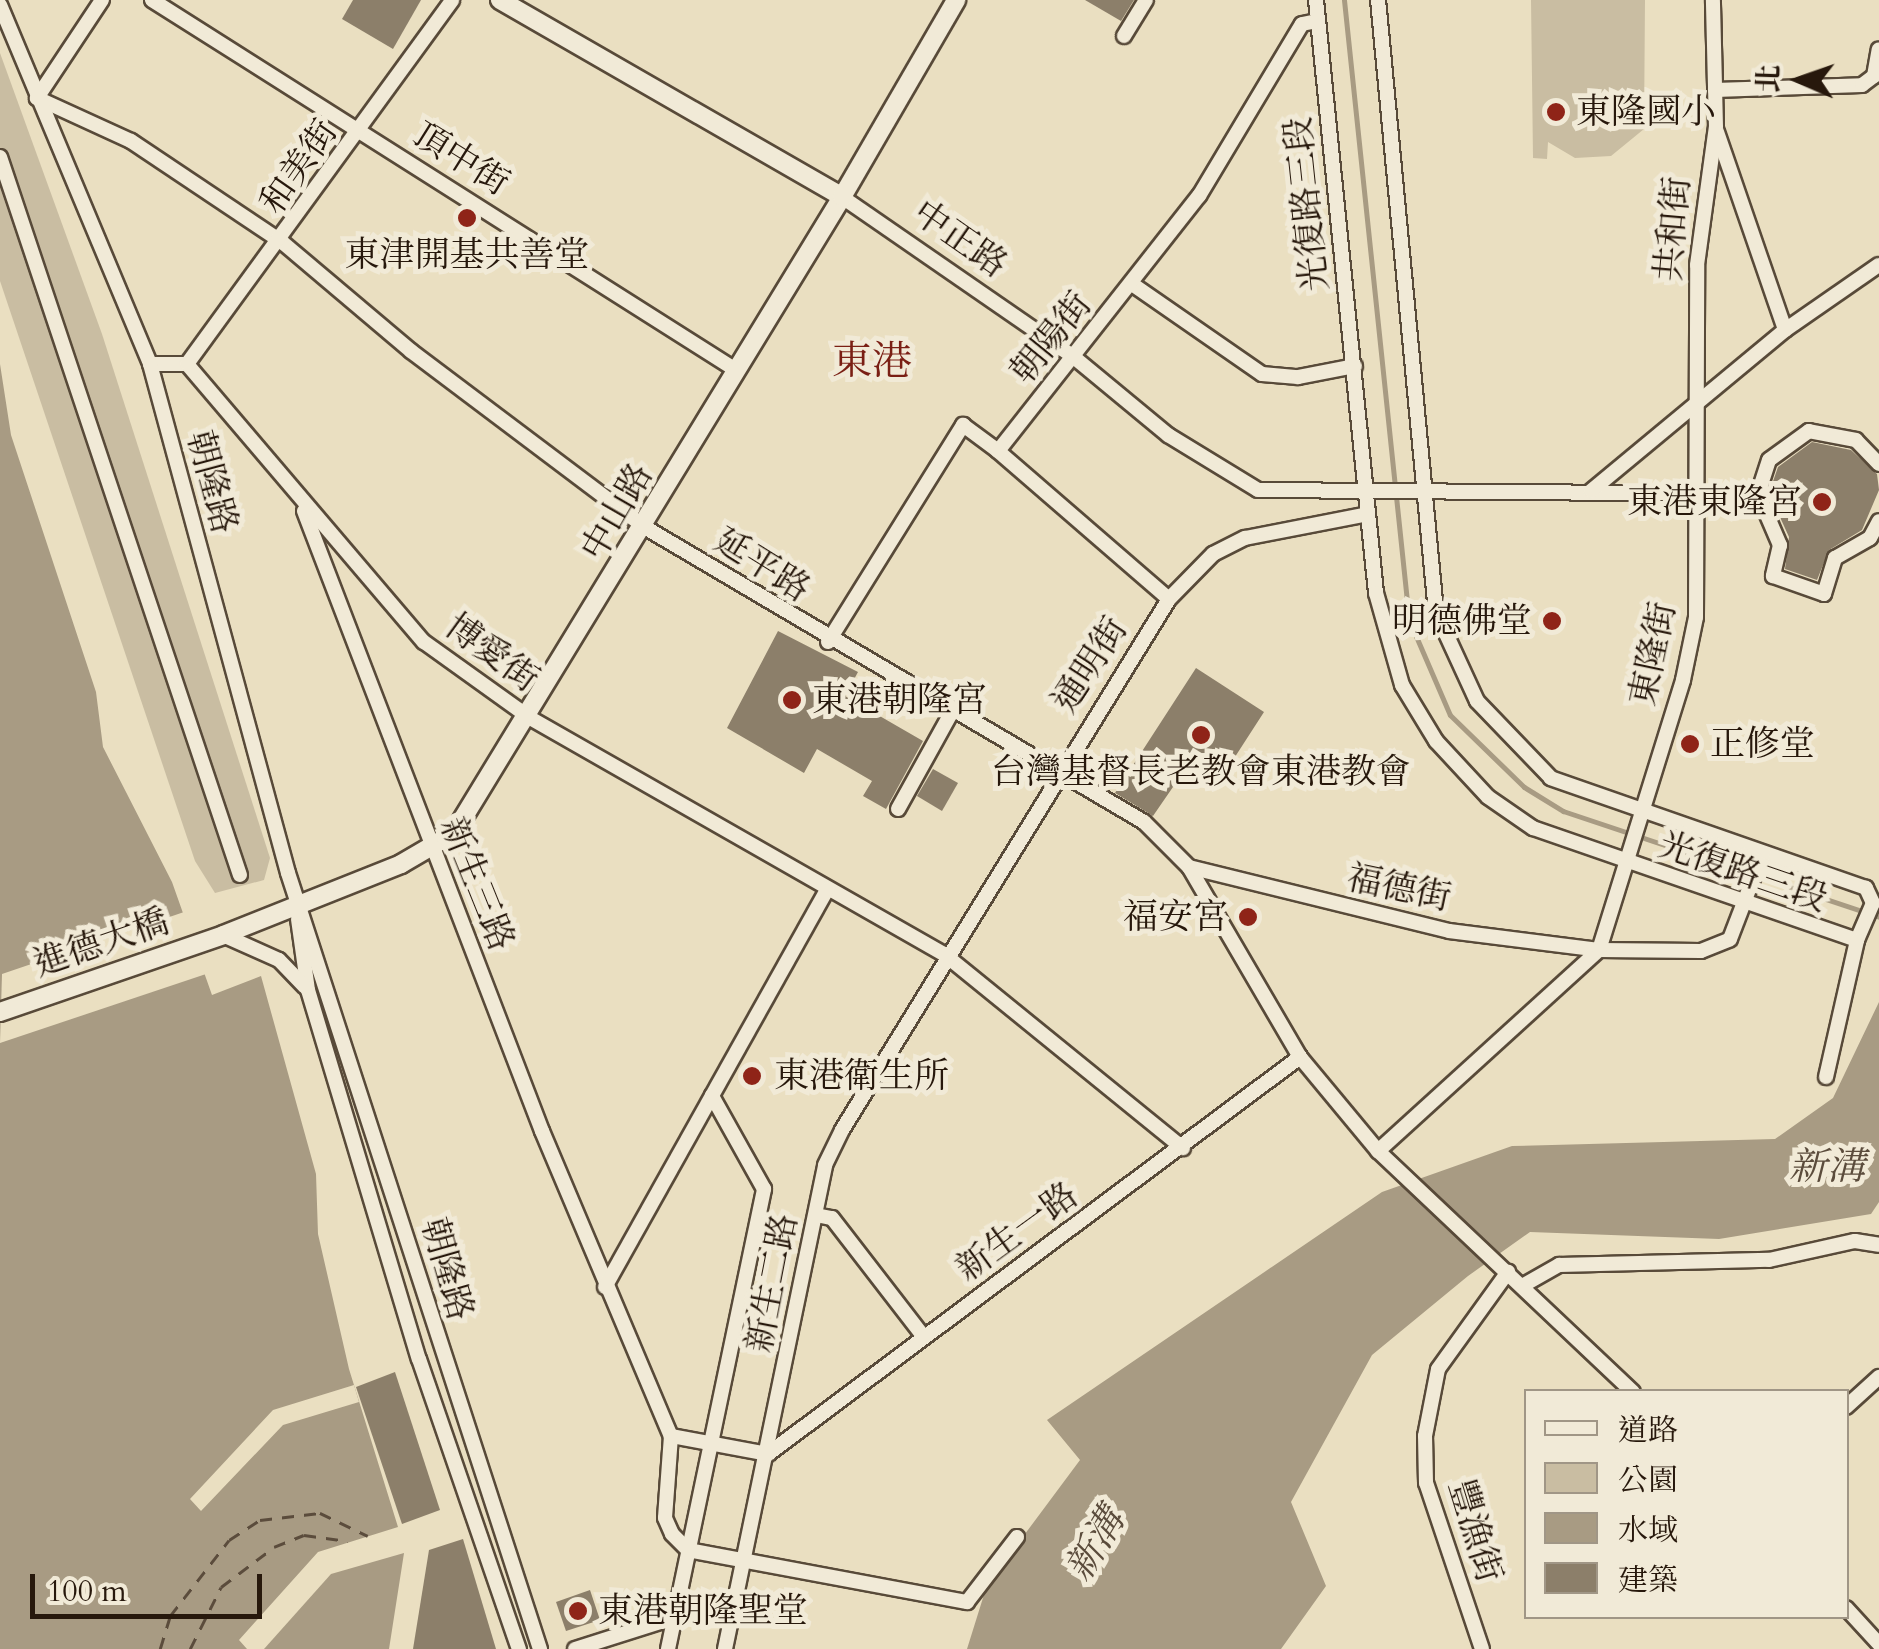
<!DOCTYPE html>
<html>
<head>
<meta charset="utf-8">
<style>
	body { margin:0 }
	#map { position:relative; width:1879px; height:1649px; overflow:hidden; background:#eadfc1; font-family:Cardo,"Noto Serif TC",serif }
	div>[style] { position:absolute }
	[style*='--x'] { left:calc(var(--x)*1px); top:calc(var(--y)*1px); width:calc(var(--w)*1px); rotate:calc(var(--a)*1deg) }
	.green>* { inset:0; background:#c9bda2 }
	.water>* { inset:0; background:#a89b83 }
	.pier>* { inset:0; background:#eadfc1 }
	.stream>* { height:5px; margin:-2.5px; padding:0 2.5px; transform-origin:2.5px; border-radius:2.5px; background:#a89b83 }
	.ferry>* { height:2.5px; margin-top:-1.25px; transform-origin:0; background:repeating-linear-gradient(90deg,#5b4c3c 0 12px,transparent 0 22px) }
	.building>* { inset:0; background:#8c7f6a }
	.roads { filter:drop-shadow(2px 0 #584a39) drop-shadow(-2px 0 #584a39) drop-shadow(0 2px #584a39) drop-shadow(0 -2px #584a39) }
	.minor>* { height:14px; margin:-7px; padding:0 7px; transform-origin:7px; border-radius:7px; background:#f1ead7 }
	.tertiary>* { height:18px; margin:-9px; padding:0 9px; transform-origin:9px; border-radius:9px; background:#f1ead7 }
	.secondary>* { height:18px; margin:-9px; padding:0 9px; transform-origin:9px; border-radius:9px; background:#f1ead7 }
	.dots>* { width:28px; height:28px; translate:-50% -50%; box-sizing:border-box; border:5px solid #f1ead7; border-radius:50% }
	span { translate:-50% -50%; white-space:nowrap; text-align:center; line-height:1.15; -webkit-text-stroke:10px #f1ead7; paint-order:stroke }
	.poi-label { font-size:35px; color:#27180c }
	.left { translate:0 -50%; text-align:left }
	.right { translate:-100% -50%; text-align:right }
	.street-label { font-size:35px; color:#27180c }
	.water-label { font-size:38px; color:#5b4c3c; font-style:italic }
	.quarter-label { font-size:40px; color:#7a1f14 }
	.legend { position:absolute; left:1524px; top:1389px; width:325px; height:230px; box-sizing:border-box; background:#f1ead7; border:2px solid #a09686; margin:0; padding:12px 18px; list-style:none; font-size:30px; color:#27180c }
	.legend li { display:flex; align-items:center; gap:20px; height:50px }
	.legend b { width:50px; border:2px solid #a09686 }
	.north { position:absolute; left:1749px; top:30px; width:100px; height:100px; -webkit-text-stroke:8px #f1ead7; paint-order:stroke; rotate:272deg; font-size:28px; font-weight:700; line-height:40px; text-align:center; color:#27180c }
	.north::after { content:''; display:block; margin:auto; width:35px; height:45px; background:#27180c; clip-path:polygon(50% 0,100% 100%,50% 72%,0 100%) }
	.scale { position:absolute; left:30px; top:1574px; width:232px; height:45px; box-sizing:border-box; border:5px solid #27180c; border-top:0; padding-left:12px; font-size:30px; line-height:35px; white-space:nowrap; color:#27180c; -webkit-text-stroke:8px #f1ead7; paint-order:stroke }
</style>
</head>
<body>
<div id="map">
	<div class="green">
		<i style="clip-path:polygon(1531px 0,1645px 0,1644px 129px,1611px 156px,1575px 158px,1548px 142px,1547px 159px,1533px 158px)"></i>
		<i style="clip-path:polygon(0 53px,102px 334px,270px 858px,264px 880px,215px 893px,195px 861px,0 281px)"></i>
	</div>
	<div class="water">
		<i style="clip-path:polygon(0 364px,11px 435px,96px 692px,103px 747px,172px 882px,212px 995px,261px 976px,316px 1174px,318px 1234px,349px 1369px,398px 1527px,318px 1552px,239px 1640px,247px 1649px,0 1649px)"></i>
		<i style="clip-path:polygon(1879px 1002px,1879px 1202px,1871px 1214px,1719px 1239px,1530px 1232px,1468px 1276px,1372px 1355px,1291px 1502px,1326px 1586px,1281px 1649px,967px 1649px,987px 1585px,1080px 1460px,1047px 1420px,1382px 1192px,1512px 1146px,1775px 1139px,1833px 1098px)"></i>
		<i style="clip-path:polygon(404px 1553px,389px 1649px,264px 1649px,331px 1574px)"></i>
	</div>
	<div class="pier">
		<i style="clip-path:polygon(187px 911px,209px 973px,0 1043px,2px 974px)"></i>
		<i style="clip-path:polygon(354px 1385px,359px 1402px,283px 1425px,201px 1511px,190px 1499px,273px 1410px)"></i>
	</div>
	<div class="stream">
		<i style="--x:1344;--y:0;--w:623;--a:84.02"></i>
		<i style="--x:1409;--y:620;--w:103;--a:66.7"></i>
		<i style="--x:1450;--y:715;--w:103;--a:44.2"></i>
		<i style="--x:1524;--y:787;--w:46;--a:31.6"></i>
		<i style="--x:1563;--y:811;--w:333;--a:18.5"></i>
	</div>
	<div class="ferry">
		<i style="--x:160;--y:1649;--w:34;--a:-73"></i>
		<i style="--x:170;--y:1616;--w:96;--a:-52.2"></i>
		<i style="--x:229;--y:1540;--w:37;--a:-33"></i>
		<i style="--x:260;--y:1520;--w:60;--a:-6.7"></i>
		<i style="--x:320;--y:1513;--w:53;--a:25.6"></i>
		<i style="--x:190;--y:1649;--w:69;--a:-63.4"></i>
		<i style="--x:221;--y:1587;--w:66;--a:-37"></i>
		<i style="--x:274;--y:1547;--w:32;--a:-22"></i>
		<i style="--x:304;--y:1535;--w:44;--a:7.8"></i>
	</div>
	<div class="building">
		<i style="clip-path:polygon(353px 0,421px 0,393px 49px,342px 19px)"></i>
		<i style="clip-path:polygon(1085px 0,1134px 0,1121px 21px)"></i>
		<i style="clip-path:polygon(1812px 442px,1851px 450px,1877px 474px,1879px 490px,1862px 530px,1829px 550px,1817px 580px,1785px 569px,1789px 537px,1769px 493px,1778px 467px)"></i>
		<i style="clip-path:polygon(778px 631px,858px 672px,845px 696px,923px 741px,886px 809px,863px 796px,872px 781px,817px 749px,804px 773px,727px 728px)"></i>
		<i style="clip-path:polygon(1196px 668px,1264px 712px,1222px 777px,1193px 758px,1153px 816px,1115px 793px)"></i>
		<i style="clip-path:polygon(933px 769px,958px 783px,942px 811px,917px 796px)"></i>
		<i style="clip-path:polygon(395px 1372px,440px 1510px,402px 1524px,356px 1387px)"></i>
		<i style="clip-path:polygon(463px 1539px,496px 1649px,413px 1649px,429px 1550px)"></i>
		<i style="clip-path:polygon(590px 1590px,600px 1620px,566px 1631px,556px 1602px)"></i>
	</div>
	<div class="roads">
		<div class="minor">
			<i style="--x:102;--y:0;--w:118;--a:123.6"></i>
			<i style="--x:37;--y:98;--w:103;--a:24.6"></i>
			<i style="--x:131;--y:141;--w:182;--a:33.8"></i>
			<i style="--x:282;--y:242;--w:169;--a:40.2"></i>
			<i style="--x:411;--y:351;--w:294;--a:37"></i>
			<i style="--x:646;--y:528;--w:578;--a:30.56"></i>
			<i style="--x:1144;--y:822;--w:64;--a:45"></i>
			<i style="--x:1189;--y:867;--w:220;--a:59.7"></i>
			<i style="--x:1300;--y:1057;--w:122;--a:50.3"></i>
			<i style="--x:1378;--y:1151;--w:351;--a:43.4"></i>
			<i style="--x:152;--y:0;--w:691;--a:32.36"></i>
			<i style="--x:1316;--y:0;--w:596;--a:84.22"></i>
			<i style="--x:1376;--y:593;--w:96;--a:74.2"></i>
			<i style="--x:1402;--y:685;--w:66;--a:58.7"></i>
			<i style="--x:1436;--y:741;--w:76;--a:47.1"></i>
			<i style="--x:1488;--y:797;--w:55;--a:34.6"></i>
			<i style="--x:1533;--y:828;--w:343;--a:19.1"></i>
			<i style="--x:1857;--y:940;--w:40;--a:-66.6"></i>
			<i style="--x:1873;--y:903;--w:17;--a:-115"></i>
			<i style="--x:1866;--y:888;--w:334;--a:-160.8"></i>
			<i style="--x:1551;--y:778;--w:107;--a:-133.9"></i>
			<i style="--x:1477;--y:701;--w:98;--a:-114.7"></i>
			<i style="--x:1436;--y:612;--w:615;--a:-95.41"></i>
			<i style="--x:0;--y:5;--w:389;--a:67.3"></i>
			<i style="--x:150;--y:364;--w:37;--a:0"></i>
			<i style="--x:187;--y:364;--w:365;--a:49.6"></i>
			<i style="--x:424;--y:642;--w:130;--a:35.6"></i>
			<i style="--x:530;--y:718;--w:477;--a:29.7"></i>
			<i style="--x:944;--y:954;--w:308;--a:39.1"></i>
			<i style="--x:1124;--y:36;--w:42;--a:-58.6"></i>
			<i style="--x:1715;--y:90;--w:147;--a:-1.9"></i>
			<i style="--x:1862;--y:85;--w:15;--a:-37"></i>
			<i style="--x:1874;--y:76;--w:27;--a:-80"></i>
			<i style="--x:1717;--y:132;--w:209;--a:71"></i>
			<i style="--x:0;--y:157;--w:757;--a:71.52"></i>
			<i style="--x:842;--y:197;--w:283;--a:34.6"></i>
			<i style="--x:1075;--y:358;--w:121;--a:39.6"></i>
			<i style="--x:1168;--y:435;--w:105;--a:31.4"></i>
			<i style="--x:1258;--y:490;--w:500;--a:0.46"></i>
			<i style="--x:1132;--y:284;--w:158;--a:34.7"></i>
			<i style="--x:1262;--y:374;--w:36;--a:5"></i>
			<i style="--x:1298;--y:377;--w:58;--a:-10.9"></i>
			<i style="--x:150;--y:364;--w:527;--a:74.83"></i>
			<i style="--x:288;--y:873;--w:816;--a:72.01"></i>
			<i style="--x:187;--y:364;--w:450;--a:-53.9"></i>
			<i style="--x:998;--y:451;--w:226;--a:40.9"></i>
			<i style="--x:1879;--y:464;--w:33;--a:-134"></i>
			<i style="--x:1856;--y:440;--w:48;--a:-169.2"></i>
			<i style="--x:1809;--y:431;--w:49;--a:144.1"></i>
			<i style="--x:1769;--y:460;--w:36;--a:108"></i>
			<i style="--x:1758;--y:494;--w:56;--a:66.7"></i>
			<i style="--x:1780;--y:545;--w:32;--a:103"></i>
			<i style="--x:1773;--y:576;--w:54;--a:19.4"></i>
			<i style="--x:1824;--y:594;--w:38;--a:-73"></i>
			<i style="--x:1835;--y:558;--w:40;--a:-29.7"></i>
			<i style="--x:1870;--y:538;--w:19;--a:-62"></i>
			<i style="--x:1591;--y:491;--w:252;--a:-39.7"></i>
			<i style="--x:1785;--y:330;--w:114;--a:-34.7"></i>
			<i style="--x:304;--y:511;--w:664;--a:69"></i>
			<i style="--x:542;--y:1131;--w:331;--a:67.1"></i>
			<i style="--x:671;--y:1436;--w:82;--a:94.2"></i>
			<i style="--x:665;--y:1518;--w:17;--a:66"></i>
			<i style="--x:672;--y:1534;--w:23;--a:45"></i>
			<i style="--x:688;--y:1550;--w:284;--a:10.6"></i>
			<i style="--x:967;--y:1602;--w:82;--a:-52.4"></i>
			<i style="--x:828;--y:642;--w:256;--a:-58.1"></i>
			<i style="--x:963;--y:425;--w:44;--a:36.6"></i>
			<i style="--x:998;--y:451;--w:325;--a:-51.8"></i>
			<i style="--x:1199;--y:196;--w:200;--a:-59.1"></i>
			<i style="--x:1302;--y:24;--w:16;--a:-11"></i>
			<i style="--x:898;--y:809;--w:115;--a:-61"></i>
			<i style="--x:1189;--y:867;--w:268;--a:13.8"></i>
			<i style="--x:1449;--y:931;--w:151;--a:7.2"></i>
			<i style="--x:1599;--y:950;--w:102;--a:0.6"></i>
			<i style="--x:1701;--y:951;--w:31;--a:-22"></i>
			<i style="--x:1730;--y:939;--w:92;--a:-69"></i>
			<i style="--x:298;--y:919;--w:72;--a:82"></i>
			<i style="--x:308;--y:990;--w:385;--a:73.3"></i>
			<i style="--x:419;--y:1359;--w:307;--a:71"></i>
			<i style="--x:223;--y:935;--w:61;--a:24.1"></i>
			<i style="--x:279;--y:960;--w:37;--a:46"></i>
			<i style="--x:1826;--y:1077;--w:140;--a:-77.2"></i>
			<i style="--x:1378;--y:1151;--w:299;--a:-42.3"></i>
			<i style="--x:1599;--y:950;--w:283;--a:-72.7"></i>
			<i style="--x:1683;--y:680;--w:64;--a:-78.3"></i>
			<i style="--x:1696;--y:617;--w:352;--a:-89.8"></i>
			<i style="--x:1697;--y:265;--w:139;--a:-82.2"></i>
			<i style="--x:1716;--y:127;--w:127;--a:-91.4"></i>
			<i style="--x:816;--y:1215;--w:16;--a:11"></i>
			<i style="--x:832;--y:1218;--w:150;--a:52.3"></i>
			<i style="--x:1522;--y:1286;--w:43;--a:-29.6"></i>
			<i style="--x:1559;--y:1265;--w:210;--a:-1.4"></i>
			<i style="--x:1769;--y:1260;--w:88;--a:-12.5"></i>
			<i style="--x:1855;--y:1241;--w:24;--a:9"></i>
			<i style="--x:605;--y:1287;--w:456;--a:-60.8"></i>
			<i style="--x:1846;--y:1407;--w:45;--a:-42.3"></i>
			<i style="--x:671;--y:1436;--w:99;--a:10.5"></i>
			<i style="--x:768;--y:1454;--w:664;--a:-36.73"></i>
			<i style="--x:1846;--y:1608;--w:49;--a:47.5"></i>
			<i style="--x:575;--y:1649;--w:103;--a:-17.6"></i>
			<i style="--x:668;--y:1649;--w:470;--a:-78.2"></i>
			<i style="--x:764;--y:1189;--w:107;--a:-119.2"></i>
			<i style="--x:725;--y:1649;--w:494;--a:-78.3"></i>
			<i style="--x:825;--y:1165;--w:39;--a:-64"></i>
			<i style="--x:842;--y:1130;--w:624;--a:-58.37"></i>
			<i style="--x:1169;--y:599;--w:63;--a:-45.6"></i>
			<i style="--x:1213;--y:554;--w:36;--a:-27"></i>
			<i style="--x:1245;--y:538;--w:125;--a:-11"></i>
			<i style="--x:1482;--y:1649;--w:175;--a:-108.6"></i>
			<i style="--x:1426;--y:1483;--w:47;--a:-91.2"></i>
			<i style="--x:1425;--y:1436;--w:68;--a:-79"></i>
			<i style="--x:1438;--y:1369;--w:120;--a:-54.2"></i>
		</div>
		<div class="tertiary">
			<i style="--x:0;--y:1012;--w:236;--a:-19"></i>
			<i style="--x:223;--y:935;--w:192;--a:-21.7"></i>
			<i style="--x:401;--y:864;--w:61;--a:-30.3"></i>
			<i style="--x:454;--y:833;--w:745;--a:-58.61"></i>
		</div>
		<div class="secondary">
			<i style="--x:500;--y:0;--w:395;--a:29.9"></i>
			<i style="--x:842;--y:197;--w:228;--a:-59.9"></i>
		</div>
	</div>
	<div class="dots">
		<i style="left:1556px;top:112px;background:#8f2418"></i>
		<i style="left:467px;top:218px;background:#8f2418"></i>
		<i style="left:1822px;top:502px;background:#8f2418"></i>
		<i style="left:1552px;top:621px;background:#8f2418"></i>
		<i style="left:792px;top:700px;background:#8f2418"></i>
		<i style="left:1201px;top:735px;background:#8f2418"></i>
		<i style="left:1690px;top:744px;background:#8f2418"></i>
		<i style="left:1248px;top:917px;background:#8f2418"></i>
		<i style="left:752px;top:1076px;background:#8f2418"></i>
		<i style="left:578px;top:1611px;background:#8f2418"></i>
	</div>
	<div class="poi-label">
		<span class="left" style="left:1576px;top:112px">東隆國小</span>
		<span style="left:467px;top:255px">東津開基共善堂</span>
		<span class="right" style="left:1802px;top:502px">東港東隆宮</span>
		<span class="right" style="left:1532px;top:621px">明德佛堂</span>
		<span class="left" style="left:812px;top:700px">東港朝隆宮</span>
		<span class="left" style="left:1710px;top:744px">正修堂</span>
		<span style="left:1201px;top:772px">台灣基督長老教會東港教會</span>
		<span class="right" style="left:1228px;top:917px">福安宮</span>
		<span class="left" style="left:774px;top:1076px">東港衛生所</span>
		<span class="left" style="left:598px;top:1611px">東港朝隆聖堂</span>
	</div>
	<div class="street-label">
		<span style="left:461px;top:159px;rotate:32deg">頂中街</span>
		<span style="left:299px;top:167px;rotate:-55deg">和美街</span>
		<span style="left:1307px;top:204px;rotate:-96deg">光復路三段</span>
		<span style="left:1673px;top:229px;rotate:-85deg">共和街</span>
		<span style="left:960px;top:239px;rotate:35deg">中正路</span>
		<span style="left:1051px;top:338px;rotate:-51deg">朝陽街</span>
		<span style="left:212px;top:482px;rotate:75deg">朝隆路</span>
		<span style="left:617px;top:512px;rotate:-60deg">中山路</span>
		<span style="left:762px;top:565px;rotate:32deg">延平路</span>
		<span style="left:492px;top:653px;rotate:36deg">博愛街</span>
		<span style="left:1653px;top:654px;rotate:-78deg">東隆街</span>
		<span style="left:1090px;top:665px;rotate:-57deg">通明街</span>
		<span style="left:1743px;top:872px;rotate:19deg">光復路三段</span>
		<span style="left:477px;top:884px;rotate:68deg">新生三路</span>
		<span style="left:1399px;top:888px;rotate:12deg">福德街</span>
		<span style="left:101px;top:943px;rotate:-19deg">進德大橋</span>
		<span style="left:1017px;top:1232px;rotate:-36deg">新生一路</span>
		<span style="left:447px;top:1269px;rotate:74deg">朝隆路</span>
		<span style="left:772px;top:1283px;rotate:-79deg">新生二路</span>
		<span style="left:1475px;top:1531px;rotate:73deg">豐漁街</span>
	</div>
	<div class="water-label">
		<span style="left:1827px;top:1168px">新溝</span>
		<span style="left:1096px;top:1545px;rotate:-59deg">新溝</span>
	</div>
	<div class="quarter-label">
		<span style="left:872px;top:362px">東港</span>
	</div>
	<ul class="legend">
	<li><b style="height:12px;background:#f1ead7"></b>道路</li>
	<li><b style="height:28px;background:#c9bda2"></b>公園</li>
	<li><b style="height:28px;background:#a89b83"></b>水域</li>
	<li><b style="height:28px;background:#8c7f6a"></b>建築</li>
	</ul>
	<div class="north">北</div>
	<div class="scale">100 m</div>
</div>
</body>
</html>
